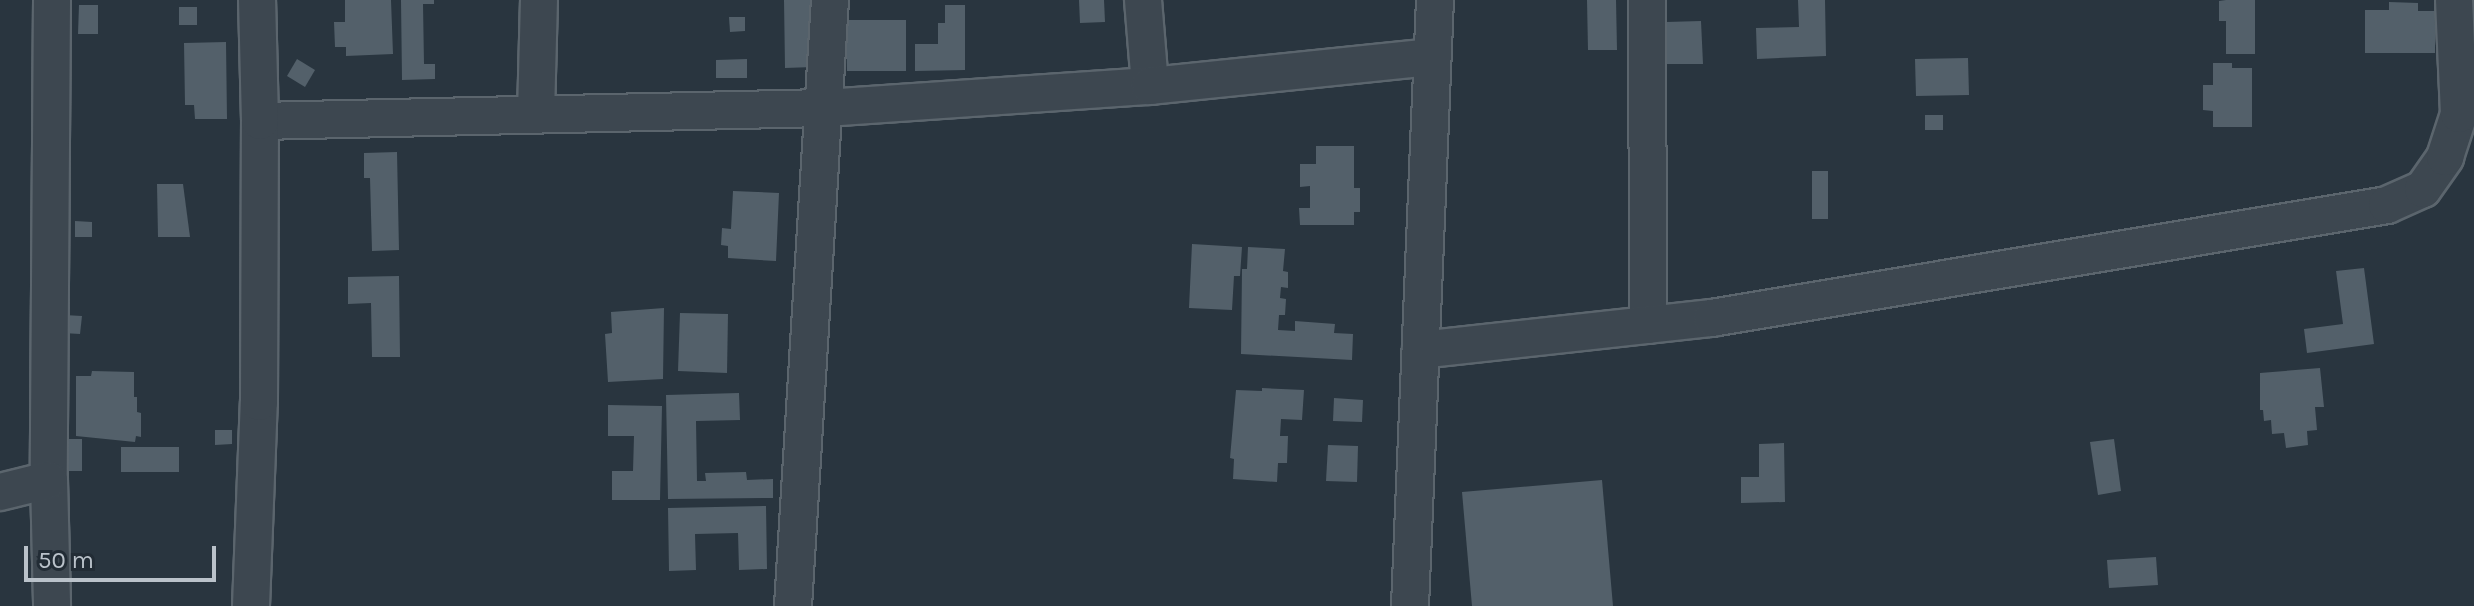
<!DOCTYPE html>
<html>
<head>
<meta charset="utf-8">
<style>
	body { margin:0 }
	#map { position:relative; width:2474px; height:606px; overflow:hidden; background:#29353f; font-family:Karla,sans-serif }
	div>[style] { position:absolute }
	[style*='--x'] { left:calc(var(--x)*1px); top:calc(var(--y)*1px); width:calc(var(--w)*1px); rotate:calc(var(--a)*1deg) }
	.building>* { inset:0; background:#53606a }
	.roads { filter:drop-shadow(2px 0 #5b656d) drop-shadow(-2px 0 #5b656d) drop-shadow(0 2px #5b656d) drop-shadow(0 -2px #5b656d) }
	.minor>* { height:36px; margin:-18px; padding:0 18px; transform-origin:18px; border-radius:18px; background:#3d4750 }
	span { translate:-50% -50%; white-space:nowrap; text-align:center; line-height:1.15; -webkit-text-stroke:7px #222c35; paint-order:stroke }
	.scale { position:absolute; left:24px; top:546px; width:192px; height:36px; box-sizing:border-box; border:4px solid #bac2ca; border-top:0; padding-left:10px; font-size:24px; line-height:28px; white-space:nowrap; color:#bac2ca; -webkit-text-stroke:6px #222c35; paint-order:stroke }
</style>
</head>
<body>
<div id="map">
	<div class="building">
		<i style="clip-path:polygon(345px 0,391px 0,393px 54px,346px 56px,346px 47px,335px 47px,334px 22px,345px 22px)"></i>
		<i style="clip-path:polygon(401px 0,434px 0,434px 4px,423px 4px,424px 64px,435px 64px,435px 79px,402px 80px)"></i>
		<i style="clip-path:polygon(784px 0,819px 0,819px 11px,811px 11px,813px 67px,785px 68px)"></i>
		<i style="clip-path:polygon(1079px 0,1104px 0,1105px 22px,1080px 23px)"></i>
		<i style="clip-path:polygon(1587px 0,1616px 0,1617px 50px,1588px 50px)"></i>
		<i style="clip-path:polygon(1798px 0,1825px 0,1826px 56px,1757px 59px,1756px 28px,1799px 27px)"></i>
		<i style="clip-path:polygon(2226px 0,2255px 0,2255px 54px,2226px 54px,2226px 21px,2219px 21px,2219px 1px)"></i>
		<i style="clip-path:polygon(2389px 2px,2418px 3px,2418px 11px,2435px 11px,2435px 53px,2365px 53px,2365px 10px,2389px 10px)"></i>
		<i style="clip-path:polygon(79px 5px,98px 5px,98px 34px,78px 34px)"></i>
		<i style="clip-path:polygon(945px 5px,965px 5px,965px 70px,915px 71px,915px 44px,938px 44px,938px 23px,945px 23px)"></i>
		<i style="clip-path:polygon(179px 7px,197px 7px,197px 25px,179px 25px)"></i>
		<i style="clip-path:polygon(729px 17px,745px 17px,745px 31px,730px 32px)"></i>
		<i style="clip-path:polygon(846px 20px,906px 20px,906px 71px,847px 71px)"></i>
		<i style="clip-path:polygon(1701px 21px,1703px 64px,1667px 64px,1666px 22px)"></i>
		<i style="clip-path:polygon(226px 42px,227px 119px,195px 119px,194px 105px,185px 105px,184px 43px)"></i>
		<i style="clip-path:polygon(1968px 58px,1969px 95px,1916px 96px,1915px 59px)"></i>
		<i style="clip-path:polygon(297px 59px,315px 70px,305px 87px,287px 76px)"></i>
		<i style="clip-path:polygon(747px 59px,747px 78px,716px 78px,716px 60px)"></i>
		<i style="clip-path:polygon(2213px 63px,2232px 63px,2232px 68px,2252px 68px,2252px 127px,2213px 127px,2213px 111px,2203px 110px,2203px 85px,2213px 85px)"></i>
		<i style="clip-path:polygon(1925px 115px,1943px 115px,1943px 130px,1925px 130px)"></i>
		<i style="clip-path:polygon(1316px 146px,1354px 146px,1354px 188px,1360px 188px,1360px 212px,1354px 212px,1354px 225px,1300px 225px,1299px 208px,1310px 208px,1310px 186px,1300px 187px,1300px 164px,1316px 164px)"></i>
		<i style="clip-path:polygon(397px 152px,399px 250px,372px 251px,370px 178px,364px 178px,364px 153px)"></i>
		<i style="clip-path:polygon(1812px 171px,1828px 171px,1828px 219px,1812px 219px)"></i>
		<i style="clip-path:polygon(157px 184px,183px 184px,190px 237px,158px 237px)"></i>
		<i style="clip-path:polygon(733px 191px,779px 193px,776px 261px,728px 258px,728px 246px,721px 245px,722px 228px,731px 229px)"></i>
		<i style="clip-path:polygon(75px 221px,92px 222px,92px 237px,75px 237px)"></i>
		<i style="clip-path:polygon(1192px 244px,1242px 247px,1240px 276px,1234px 276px,1232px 310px,1189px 308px)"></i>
		<i style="clip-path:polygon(1248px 247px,1285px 249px,1283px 271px,1288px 272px,1288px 288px,1281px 287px,1280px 298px,1286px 299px,1285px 315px,1279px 315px,1278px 330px,1295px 331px,1295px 321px,1335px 324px,1334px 333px,1353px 334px,1352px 360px,1241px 354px,1242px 269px,1247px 269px)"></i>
		<i style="clip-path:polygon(2364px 268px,2374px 344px,2307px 353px,2304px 329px,2343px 324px,2336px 271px)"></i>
		<i style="clip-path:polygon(399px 276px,400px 357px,372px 357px,371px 303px,348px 304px,348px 277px)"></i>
		<i style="clip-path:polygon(664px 308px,663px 379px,608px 382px,605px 334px,612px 333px,611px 312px)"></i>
		<i style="clip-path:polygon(680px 313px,728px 314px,727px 373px,678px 371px)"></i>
		<i style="clip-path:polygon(64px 315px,82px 316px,80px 334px,63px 333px)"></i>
		<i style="clip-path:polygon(2320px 368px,2324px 407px,2315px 407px,2317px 430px,2307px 431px,2308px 445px,2286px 448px,2284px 433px,2272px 434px,2271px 420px,2264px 421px,2263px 410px,2260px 410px,2260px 373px)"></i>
		<i style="clip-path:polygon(92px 371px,134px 372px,134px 397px,137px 397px,137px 412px,141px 413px,141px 437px,136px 436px,135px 442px,76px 436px,76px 376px,91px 376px)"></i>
		<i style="clip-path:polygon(1262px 388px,1304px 390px,1302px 420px,1281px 419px,1280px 436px,1288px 436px,1287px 463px,1278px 463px,1277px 482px,1233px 479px,1234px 459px,1230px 458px,1236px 390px,1262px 391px)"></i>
		<i style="clip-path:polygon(739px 393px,740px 420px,696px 421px,697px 481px,706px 481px,705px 473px,746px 472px,747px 480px,773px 479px,773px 498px,668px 499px,666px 395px)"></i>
		<i style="clip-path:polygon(1334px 398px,1363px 400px,1362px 422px,1333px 421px)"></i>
		<i style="clip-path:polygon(608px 405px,662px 406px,660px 500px,612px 500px,612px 471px,633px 471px,634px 436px,608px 436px)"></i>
		<i style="clip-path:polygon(215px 430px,232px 430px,232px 444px,215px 445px)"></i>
		<i style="clip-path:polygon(64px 439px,82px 439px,82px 471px,64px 471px)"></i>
		<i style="clip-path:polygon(2114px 439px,2121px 491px,2098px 495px,2090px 442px)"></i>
		<i style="clip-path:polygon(1784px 443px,1785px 502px,1741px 503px,1741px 477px,1759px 477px,1759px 444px)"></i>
		<i style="clip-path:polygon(1328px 445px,1358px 446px,1357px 482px,1326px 481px)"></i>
		<i style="clip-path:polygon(121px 447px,179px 447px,179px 472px,121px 472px)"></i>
		<i style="clip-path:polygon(1602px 480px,1613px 606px,1472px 606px,1462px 492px)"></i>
		<i style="clip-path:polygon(766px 506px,767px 569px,739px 570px,738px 533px,695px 534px,696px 570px,669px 571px,668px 508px)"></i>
		<i style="clip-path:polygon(2156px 557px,2158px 585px,2109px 588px,2107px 560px)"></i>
	</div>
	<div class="roads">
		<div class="minor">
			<i style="--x:52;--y:0;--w:480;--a:90.4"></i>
			<i style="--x:49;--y:480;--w:126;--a:88.6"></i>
			<i style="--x:1143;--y:0;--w:86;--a:85.3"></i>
			<i style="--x:1647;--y:0;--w:325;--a:89.8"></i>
			<i style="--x:536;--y:114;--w:114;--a:-88.5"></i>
			<i style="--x:260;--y:121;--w:565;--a:-1.32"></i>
			<i style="--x:825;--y:108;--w:326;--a:-3.9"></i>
			<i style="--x:1150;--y:86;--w:283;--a:-5.9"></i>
			<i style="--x:1421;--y:350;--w:293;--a:-6.3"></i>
			<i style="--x:1712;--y:318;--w:684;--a:-9.5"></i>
			<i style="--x:2387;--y:205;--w:39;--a:-24"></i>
			<i style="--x:2423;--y:189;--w:39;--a:-55"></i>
			<i style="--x:2445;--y:157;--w:45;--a:-72"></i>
			<i style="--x:2459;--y:114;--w:114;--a:-92.5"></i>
			<i style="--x:0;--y:492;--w:50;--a:-13.8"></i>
			<i style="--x:251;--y:606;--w:204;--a:-87.8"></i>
			<i style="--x:259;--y:402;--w:281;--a:-89.8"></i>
			<i style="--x:260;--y:121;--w:121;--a:-91.4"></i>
			<i style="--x:793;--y:606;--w:607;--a:-86.51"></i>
			<i style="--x:1410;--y:606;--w:607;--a:-87.64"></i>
		</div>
	</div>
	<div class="scale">50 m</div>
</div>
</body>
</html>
